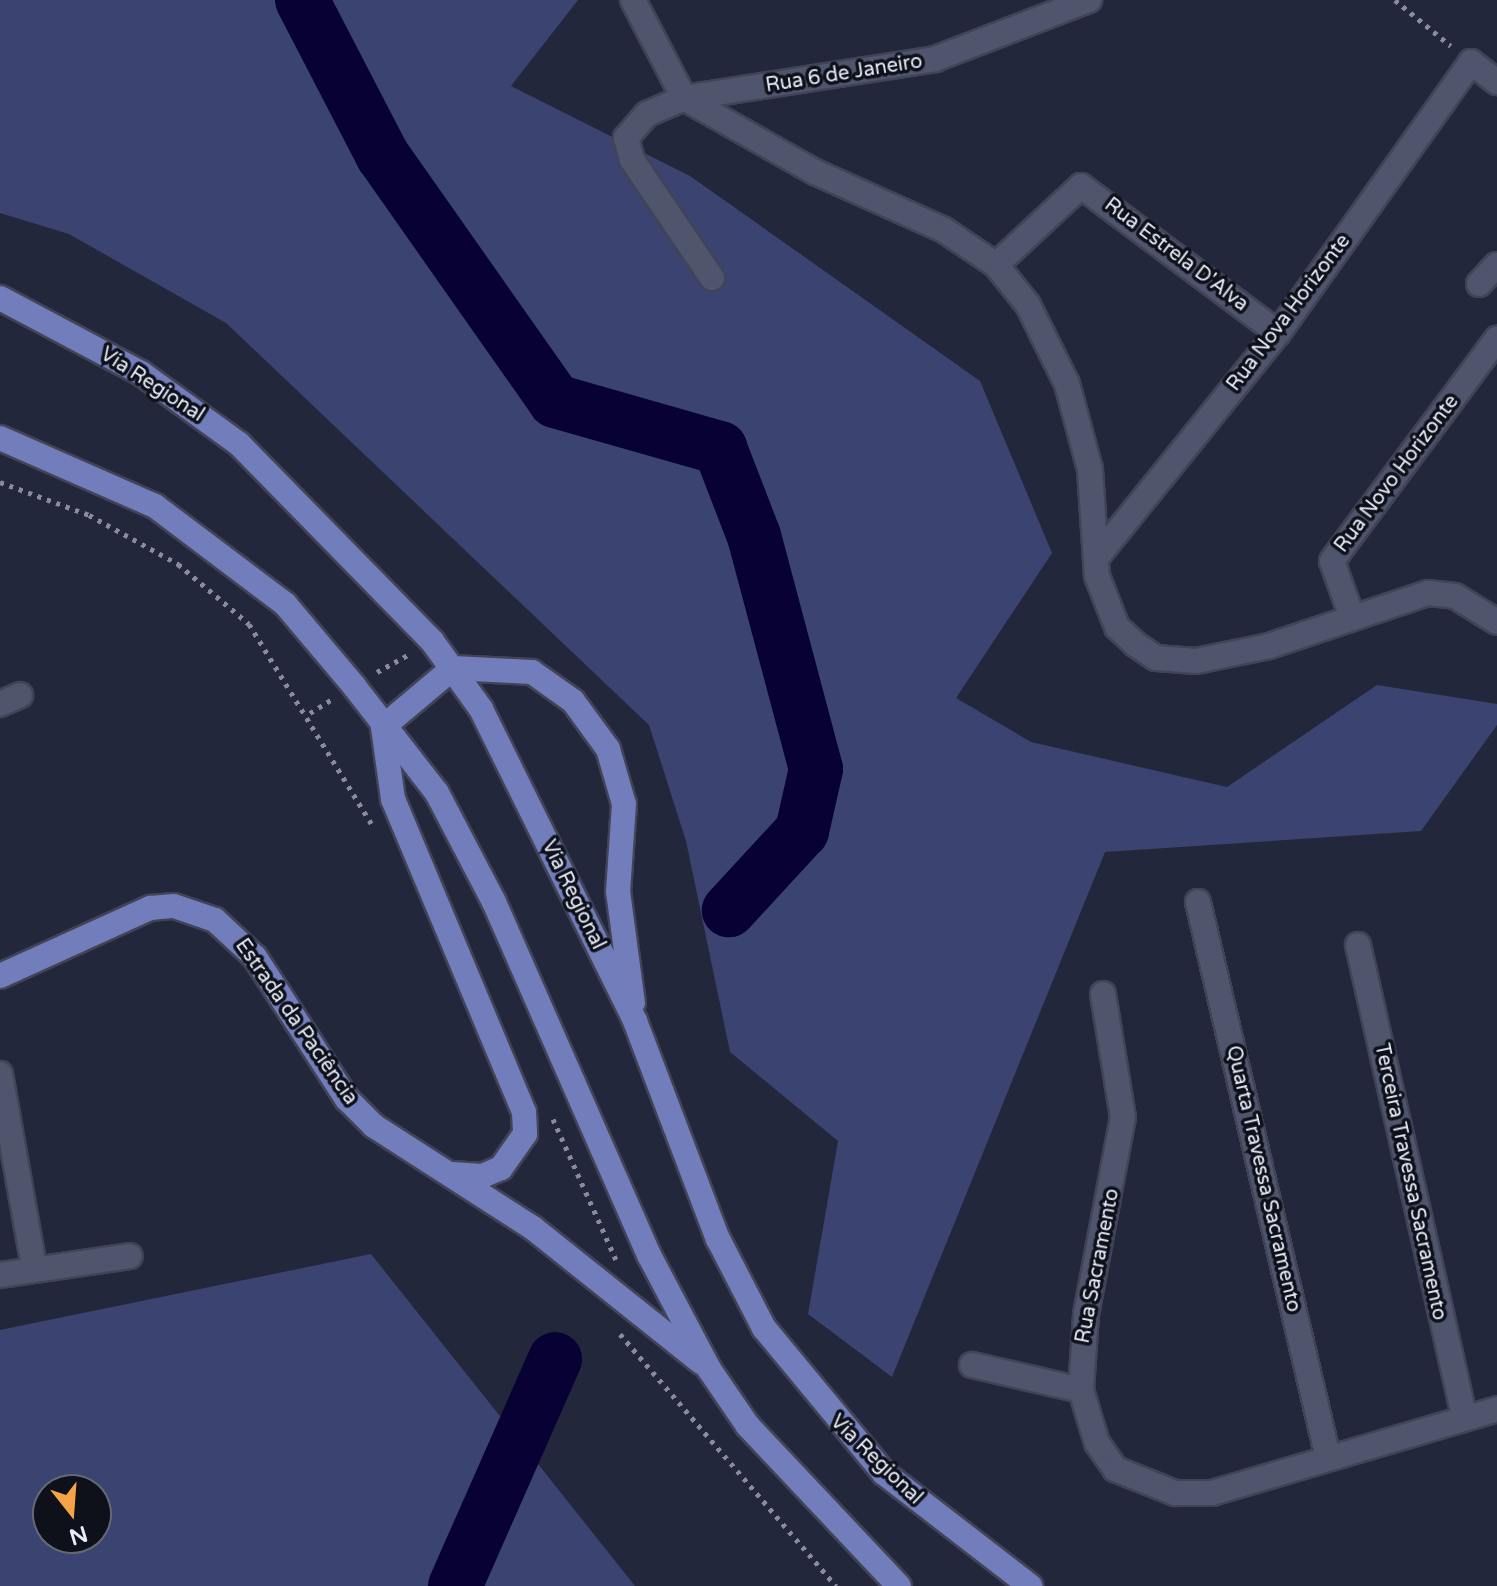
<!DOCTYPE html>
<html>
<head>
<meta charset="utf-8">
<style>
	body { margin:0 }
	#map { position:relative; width:1497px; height:1586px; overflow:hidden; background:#22273c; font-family:"Varela Round",sans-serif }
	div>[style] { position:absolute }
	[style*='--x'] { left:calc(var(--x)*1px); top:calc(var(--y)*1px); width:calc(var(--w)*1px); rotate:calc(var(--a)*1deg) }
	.green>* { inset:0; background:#3b4370 }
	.river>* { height:54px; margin:-27px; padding:0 27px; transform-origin:27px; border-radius:27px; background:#070233 }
	.path>* { height:5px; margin-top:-2.5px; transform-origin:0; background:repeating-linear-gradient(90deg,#888c9e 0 4px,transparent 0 10px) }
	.roads { filter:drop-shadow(2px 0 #414457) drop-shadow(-2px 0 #414457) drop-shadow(0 2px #414457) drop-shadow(0 -2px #414457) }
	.minor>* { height:24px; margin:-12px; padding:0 12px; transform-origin:12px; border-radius:12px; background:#4f556d }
	.major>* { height:24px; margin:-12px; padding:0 12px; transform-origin:12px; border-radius:12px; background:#727ebc }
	span { translate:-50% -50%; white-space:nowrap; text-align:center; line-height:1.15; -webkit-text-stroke:7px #0e111a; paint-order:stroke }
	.street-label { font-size:20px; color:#e8ecfa }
	.north { position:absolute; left:32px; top:1474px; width:80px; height:80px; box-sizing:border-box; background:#0e111a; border:2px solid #656974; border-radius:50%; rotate:163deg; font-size:22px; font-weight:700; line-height:32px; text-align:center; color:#e8ecfa }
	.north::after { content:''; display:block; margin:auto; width:28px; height:36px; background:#f6a247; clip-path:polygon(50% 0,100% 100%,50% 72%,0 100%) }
</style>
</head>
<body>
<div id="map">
	<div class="green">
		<i style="clip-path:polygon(0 0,578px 0,511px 86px,690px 176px,980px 381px,1052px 553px,956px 698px,1031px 742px,1227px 787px,1377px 685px,1497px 704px,1497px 725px,1421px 831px,1105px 852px,892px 1377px,808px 1314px,838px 1141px,730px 1052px,686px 841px,649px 725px,226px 323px,69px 234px,0 213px)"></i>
		<i style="clip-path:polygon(evenodd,371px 1254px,635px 1586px,0 1586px,0 1330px,371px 1254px,96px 1490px,96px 1538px,48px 1538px,48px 1490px,96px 1490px)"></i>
	</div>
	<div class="river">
		<i style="--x:302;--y:0;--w:176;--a:62.6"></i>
		<i style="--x:383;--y:156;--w:299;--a:54.9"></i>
		<i style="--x:555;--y:401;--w:172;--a:15.9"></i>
		<i style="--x:720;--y:448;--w:94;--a:68.9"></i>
		<i style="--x:754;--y:536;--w:241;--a:75.1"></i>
		<i style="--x:816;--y:769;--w:64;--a:102.7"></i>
		<i style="--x:802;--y:831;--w:108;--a:132.7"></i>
		<i style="--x:455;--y:1586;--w:248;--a:-66.2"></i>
	</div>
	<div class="path">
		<i style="--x:1395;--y:0;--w:72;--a:39.4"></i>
		<i style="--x:0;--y:482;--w:95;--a:20.3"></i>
		<i style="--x:89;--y:515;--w:102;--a:28.8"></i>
		<i style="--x:178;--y:564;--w:93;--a:40.2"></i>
		<i style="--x:249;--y:624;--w:237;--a:58.5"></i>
		<i style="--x:377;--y:672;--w:38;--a:-29"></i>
		<i style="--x:310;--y:713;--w:28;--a:-32"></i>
		<i style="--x:553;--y:1119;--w:154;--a:65.9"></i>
		<i style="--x:620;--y:1334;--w:332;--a:49.4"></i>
	</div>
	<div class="roads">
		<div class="minor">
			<i style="--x:633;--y:0;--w:110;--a:62.5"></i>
			<i style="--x:684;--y:98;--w:150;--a:29.5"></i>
			<i style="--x:815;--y:172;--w:141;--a:24.2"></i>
			<i style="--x:944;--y:230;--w:63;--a:33.9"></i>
			<i style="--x:996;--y:265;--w:51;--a:51.3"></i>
			<i style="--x:1028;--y:305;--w:88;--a:63.7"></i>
			<i style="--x:1067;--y:384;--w:88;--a:74.9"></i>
			<i style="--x:1090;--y:469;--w:107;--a:86.3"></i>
			<i style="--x:1097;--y:576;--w:55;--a:68.6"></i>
			<i style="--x:1117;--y:627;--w:25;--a:43"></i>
			<i style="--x:1135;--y:644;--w:25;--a:34"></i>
			<i style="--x:1156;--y:658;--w:40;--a:4.3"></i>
			<i style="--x:1196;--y:661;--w:75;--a:-11.6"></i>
			<i style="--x:1269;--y:646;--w:168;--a:-18.4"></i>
			<i style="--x:1428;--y:593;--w:27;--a:6"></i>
			<i style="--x:1455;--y:596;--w:49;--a:31.8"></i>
			<i style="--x:996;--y:265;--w:116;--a:-42.9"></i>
			<i style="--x:1081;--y:186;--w:246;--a:36.7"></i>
			<i style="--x:712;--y:278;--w:143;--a:-124.1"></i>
			<i style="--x:632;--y:160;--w:23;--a:-105"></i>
			<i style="--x:626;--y:138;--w:32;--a:-49"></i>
			<i style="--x:647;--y:114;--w:40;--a:-23.4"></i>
			<i style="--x:684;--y:98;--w:254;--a:-8.8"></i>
			<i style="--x:935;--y:59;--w:165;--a:-21"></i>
			<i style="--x:1479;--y:284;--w:26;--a:-47"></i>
			<i style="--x:1097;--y:557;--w:288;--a:-51.1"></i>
			<i style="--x:1278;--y:333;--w:333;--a:-54.5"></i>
			<i style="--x:1471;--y:62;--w:33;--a:38"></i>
			<i style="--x:1352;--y:617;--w:59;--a:-109.7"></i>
			<i style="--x:1332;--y:561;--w:277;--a:-53.4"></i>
			<i style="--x:0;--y:704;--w:22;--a:-24"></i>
			<i style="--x:1198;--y:902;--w:570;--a:76.82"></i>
			<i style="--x:1358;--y:945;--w:485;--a:77.3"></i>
			<i style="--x:1103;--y:994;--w:125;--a:80.8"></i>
			<i style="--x:1123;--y:1117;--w:201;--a:100.6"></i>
			<i style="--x:1086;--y:1315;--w:75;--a:93.8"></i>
			<i style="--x:1081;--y:1390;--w:55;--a:73.2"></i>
			<i style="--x:1097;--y:1443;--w:32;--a:55"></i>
			<i style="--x:1115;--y:1469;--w:65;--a:21.8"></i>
			<i style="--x:1175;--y:1493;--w:37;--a:0"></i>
			<i style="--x:1212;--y:1493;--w:297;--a:-16.4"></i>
			<i style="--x:0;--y:1074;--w:196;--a:80"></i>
			<i style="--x:0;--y:1275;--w:131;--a:-8.3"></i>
			<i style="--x:972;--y:1365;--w:112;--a:12.9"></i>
		</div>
		<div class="major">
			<i style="--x:0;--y:298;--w:160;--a:28"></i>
			<i style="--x:141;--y:373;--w:121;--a:35.9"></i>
			<i style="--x:239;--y:444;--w:276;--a:45.6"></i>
			<i style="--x:432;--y:641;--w:84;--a:54.2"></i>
			<i style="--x:481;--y:709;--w:348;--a:63.7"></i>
			<i style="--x:635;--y:1021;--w:233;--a:69.2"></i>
			<i style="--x:718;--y:1239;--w:100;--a:62.7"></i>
			<i style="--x:764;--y:1328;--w:188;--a:50.4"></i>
			<i style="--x:884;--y:1473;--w:185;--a:37.7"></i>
			<i style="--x:0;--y:438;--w:169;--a:23.7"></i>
			<i style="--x:155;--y:506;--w:163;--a:37"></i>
			<i style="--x:285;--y:604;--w:107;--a:49.9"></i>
			<i style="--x:354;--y:686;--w:135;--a:52.2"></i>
			<i style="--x:437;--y:793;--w:123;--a:62.4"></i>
			<i style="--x:494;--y:902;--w:386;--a:66.3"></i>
			<i style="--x:649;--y:1255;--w:129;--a:62.2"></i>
			<i style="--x:709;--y:1369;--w:69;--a:55.6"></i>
			<i style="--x:748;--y:1426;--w:220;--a:46.7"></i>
			<i style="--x:383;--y:727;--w:92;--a:-40.1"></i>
			<i style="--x:453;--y:668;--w:79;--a:2.9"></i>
			<i style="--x:532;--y:672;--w:50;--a:35.3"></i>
			<i style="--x:573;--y:701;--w:59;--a:53.9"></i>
			<i style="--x:608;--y:749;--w:57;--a:73.8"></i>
			<i style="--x:624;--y:804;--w:87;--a:93.9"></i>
			<i style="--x:618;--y:891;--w:113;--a:82.4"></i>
			<i style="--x:383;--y:727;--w:73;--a:82.1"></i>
			<i style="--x:393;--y:799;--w:339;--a:67.3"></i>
			<i style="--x:524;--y:1112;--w:22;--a:87"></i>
			<i style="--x:525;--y:1134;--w:42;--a:125.2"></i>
			<i style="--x:501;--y:1168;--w:21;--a:157"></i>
			<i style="--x:482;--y:1176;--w:30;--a:-176"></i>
			<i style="--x:0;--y:976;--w:165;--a:-24.4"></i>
			<i style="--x:150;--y:908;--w:24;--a:-5"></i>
			<i style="--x:174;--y:906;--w:43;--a:18.9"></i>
			<i style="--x:215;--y:920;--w:54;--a:42.8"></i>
			<i style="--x:255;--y:957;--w:169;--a:57.1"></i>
			<i style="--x:347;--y:1099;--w:38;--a:45"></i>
			<i style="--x:374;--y:1126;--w:189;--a:32.7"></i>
			<i style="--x:533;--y:1228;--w:215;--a:38.6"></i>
		</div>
	</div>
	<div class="street-label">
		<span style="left:844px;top:74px;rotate:-9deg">Rua 6 de Janeiro</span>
		<span style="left:1176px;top:255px;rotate:37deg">Rua Estrela D'Alva</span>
		<span style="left:1289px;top:313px;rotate:-53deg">Rua Nova Horizonte</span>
		<span style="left:152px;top:385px;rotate:33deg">Via Regional</span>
		<span style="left:1397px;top:474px;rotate:-53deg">Rua Novo Horizonte</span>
		<span style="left:573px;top:895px;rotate:64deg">Via Regional</span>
		<span style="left:296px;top:1022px;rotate:55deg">Estrada da Paciência</span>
		<span style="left:1263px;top:1179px;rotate:77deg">Quarta Travessa Sacramento</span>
		<span style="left:1410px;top:1182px;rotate:78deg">Terceira Travessa Sacramento</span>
		<span style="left:1098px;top:1266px;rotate:-79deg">Rua Sacramento</span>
		<span style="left:876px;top:1460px;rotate:44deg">Via Regional</span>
	</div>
	<div class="north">N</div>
</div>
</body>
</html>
